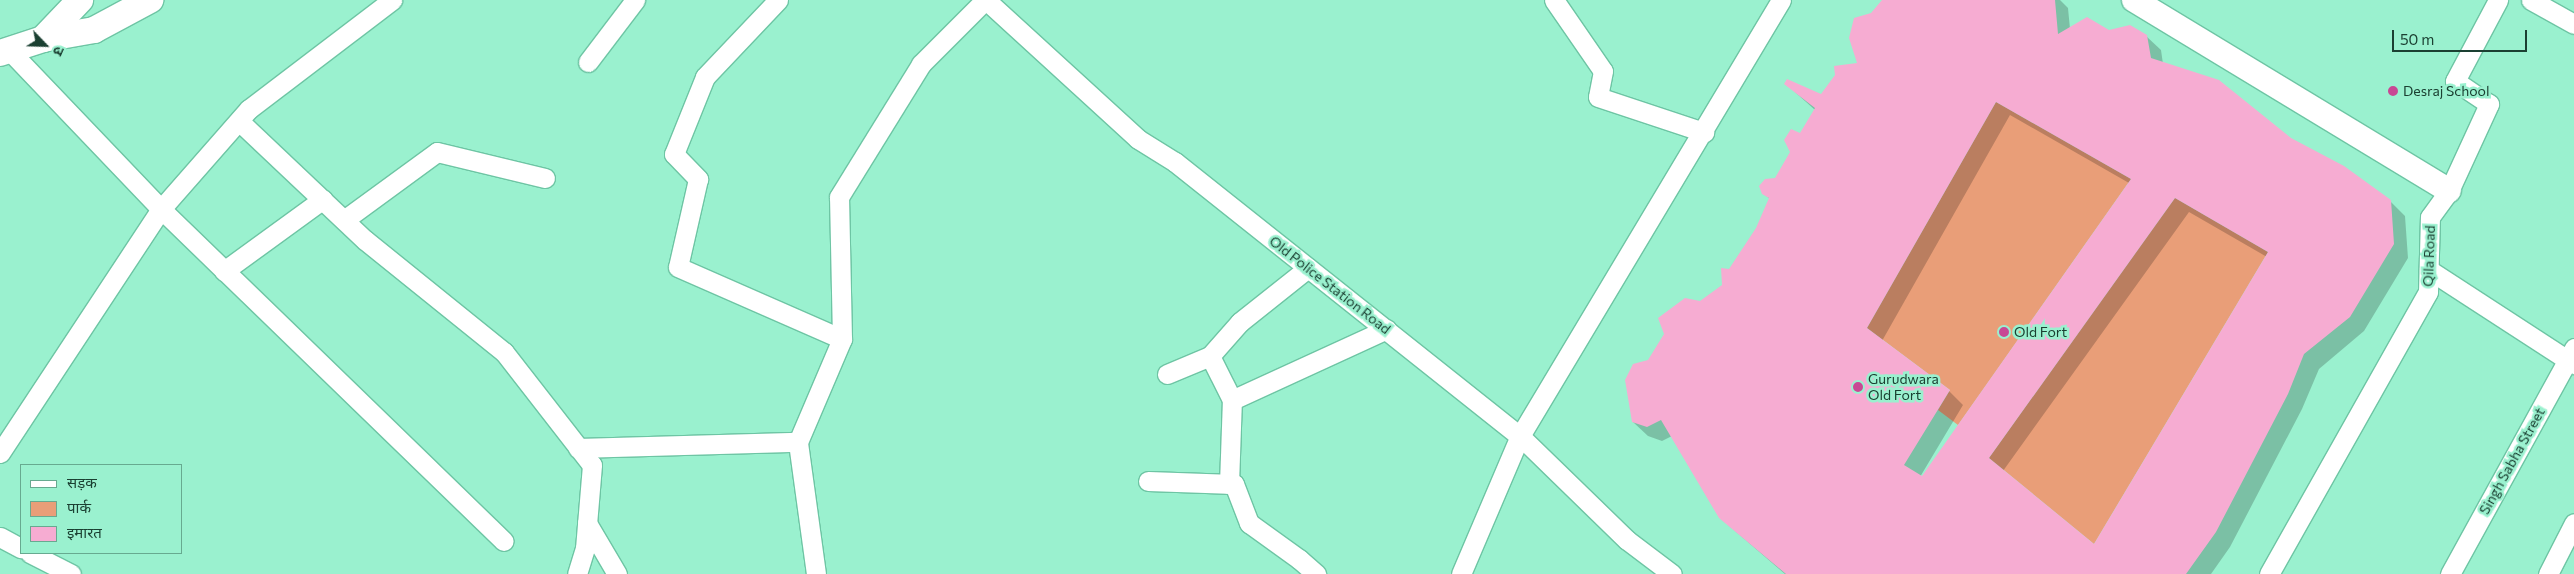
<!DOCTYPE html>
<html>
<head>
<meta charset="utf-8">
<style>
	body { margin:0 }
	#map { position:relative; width:2574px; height:574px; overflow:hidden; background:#9af1cf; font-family:Commissioner,"Noto Sans Devanagari",sans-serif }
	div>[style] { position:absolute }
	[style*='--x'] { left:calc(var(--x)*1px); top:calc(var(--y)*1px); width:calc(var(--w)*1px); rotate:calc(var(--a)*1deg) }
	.green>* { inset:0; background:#e99e78 }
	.shadow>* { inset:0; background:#0003 }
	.building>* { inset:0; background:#f6acd2 }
	.roads { filter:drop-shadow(1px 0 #6ec5a4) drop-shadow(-1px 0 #6ec5a4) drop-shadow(0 1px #6ec5a4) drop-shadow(0 -1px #6ec5a4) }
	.minor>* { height:19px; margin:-9.5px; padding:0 9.5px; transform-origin:9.5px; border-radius:9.5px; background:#fff }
	.tertiary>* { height:24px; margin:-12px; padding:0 12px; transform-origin:12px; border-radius:12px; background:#fff }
	.secondary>* { height:26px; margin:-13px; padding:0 13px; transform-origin:13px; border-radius:13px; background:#fff }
	.dots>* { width:14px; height:14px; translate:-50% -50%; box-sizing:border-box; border:2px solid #9af1cf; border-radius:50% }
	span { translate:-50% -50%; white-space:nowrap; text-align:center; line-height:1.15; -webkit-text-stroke:5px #9af1cf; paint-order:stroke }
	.poi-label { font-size:14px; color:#1b4032 }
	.left { translate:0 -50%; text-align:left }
	.street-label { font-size:14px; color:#1b4032 }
	.legend { position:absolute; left:20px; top:464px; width:162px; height:90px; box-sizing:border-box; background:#9af1cf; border:1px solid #67aa90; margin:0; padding:6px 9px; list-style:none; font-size:15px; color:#1b4032 }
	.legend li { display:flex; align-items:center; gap:10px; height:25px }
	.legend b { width:25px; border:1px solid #67aa90 }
	.north { position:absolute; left:20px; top:20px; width:50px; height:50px; -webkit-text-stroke:4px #9af1cf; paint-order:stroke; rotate:114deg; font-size:14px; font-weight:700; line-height:20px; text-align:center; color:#1b4032 }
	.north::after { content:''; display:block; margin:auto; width:18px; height:22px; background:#1b4032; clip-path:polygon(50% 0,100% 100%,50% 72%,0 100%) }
	.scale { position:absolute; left:2392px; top:30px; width:135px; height:22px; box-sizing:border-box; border:2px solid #1b4032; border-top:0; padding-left:6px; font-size:15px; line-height:18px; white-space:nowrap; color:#1b4032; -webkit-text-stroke:4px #9af1cf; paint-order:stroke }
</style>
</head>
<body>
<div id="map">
	<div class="green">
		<i style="clip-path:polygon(1996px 102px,2131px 179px,1958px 425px,1938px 410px,1950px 390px,1867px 328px)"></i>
		<i style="clip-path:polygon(2175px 198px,2268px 252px,2094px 544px,1989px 458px)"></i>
	</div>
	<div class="shadow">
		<i style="clip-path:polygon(evenodd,1884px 0,2060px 0,2068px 8px,2070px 29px,2146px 36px,2161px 50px,2163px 64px,2390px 201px,2405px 216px,2408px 258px,2364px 331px,2319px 369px,2302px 409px,2230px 547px,2211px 574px,1785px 574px,1720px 518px,1672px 436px,1662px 441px,1648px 436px,1633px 422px,1649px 361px,1701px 303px,1724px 285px,1730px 270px,1757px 228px,1770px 199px,1763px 193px,1776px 179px,1815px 110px,1786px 84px,1822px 96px,1859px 64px,1871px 14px,1884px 0,2010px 115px,2129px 183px,1922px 478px,1920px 477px,1963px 405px,1949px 391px,1882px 341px,2010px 115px,1884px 0,2189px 212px,2267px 257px,2094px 546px,2003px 471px,2189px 212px)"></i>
	</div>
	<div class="building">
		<i style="clip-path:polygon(evenodd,1882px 0,2055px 0,2058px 34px,2087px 17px,2109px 30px,2130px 25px,2147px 35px,2151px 58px,2219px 80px,2291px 138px,2344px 166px,2391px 200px,2394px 244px,2350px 317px,2304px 354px,2288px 394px,2216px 532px,2186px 574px,1786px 574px,1719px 518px,1661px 420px,1647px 427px,1632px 422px,1625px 380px,1633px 364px,1648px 360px,1664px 334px,1658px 318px,1685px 298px,1700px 301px,1722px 285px,1721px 268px,1729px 269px,1756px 228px,1769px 198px,1762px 194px,1759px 186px,1765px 179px,1775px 178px,1790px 152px,1784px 140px,1791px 129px,1800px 133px,1815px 108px,1784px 84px,1787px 79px,1821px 94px,1835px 75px,1834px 66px,1857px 63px,1849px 38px,1854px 18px,1871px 13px,1882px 0,1996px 102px,2131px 179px,1922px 476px,1904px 465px,1950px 390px,1867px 328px,1996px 102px,1882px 0,2175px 198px,2268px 252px,2094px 544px,1989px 458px,2175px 198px)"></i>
	</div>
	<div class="roads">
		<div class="minor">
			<i style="--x:778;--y:0;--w:106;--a:133.5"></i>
			<i style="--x:705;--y:77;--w:83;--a:111.9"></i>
			<i style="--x:674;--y:154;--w:35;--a:46"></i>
			<i style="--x:698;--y:179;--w:90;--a:102.8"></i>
			<i style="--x:678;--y:267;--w:179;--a:23.7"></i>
			<i style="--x:986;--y:0;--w:206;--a:42.4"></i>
			<i style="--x:1138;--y:139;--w:44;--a:31.9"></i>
			<i style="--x:1175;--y:162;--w:441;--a:38.5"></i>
			<i style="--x:1520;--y:436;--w:149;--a:44.2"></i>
			<i style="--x:1627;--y:540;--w:56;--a:37.1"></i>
			<i style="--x:1554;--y:0;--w:86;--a:55.4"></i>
			<i style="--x:1603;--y:71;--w:26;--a:101"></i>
			<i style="--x:1598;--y:97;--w:112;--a:18.3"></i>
			<i style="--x:2531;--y:0;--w:49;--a:29.2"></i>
			<i style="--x:8;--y:49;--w:221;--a:46.3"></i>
			<i style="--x:161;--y:209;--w:477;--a:44.1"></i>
			<i style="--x:588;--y:62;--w:78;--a:-52.8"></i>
			<i style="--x:239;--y:121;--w:173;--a:43.4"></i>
			<i style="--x:365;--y:240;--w:179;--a:38.9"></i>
			<i style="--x:504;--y:352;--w:143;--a:52.1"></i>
			<i style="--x:592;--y:465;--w:83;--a:94.8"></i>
			<i style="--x:585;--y:548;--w:27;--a:107"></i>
			<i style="--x:344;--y:220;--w:115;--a:-36.2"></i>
			<i style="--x:437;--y:152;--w:111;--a:13.5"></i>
			<i style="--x:2429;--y:270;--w:173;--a:33"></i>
			<i style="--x:224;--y:271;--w:122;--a:-36"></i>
			<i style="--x:1210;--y:356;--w:49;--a:63.4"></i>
			<i style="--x:1232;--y:400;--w:170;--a:-24.6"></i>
			<i style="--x:1167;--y:374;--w:47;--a:-22.7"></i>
			<i style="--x:1210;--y:356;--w:45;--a:-48.6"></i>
			<i style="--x:1240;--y:322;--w:87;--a:-38.5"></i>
			<i style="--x:578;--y:448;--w:220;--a:-1.6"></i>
			<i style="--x:0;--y:453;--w:292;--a:-56.6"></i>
			<i style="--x:161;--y:209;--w:133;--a:-48.7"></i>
			<i style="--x:249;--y:109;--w:180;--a:-37.3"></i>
			<i style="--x:1148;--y:481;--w:86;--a:2"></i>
			<i style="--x:1234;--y:484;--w:42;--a:69"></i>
			<i style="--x:1249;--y:523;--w:62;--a:35.8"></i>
			<i style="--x:1299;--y:559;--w:23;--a:41"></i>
			<i style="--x:1229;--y:484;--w:84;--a:-88"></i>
			<i style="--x:587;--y:523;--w:59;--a:59.5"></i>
			<i style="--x:0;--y:537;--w:24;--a:28"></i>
			<i style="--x:30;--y:553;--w:46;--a:27.1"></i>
			<i style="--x:816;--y:574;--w:133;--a:-97.8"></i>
			<i style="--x:798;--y:442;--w:112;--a:-66.9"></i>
			<i style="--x:842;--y:339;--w:142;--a:-91.2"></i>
			<i style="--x:839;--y:197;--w:156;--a:-58.3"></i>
			<i style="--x:921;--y:64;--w:91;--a:-45"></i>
			<i style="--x:1461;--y:574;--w:150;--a:-66.9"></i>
			<i style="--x:1520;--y:436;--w:508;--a:-59.09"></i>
			<i style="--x:2269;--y:574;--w:324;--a:-60.6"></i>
			<i style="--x:2428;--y:292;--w:75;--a:-88.5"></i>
			<i style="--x:2430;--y:217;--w:32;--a:-54"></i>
			<i style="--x:2449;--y:191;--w:96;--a:-65.3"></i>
			<i style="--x:2489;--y:104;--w:41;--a:-145.9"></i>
			<i style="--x:2455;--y:81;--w:92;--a:-62"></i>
			<i style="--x:2450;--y:574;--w:258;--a:-61.2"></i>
			<i style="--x:2548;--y:574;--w:57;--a:-63"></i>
		</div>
		<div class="tertiary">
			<i style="--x:2134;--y:0;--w:368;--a:31.2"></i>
		</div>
		<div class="secondary">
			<i style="--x:43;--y:39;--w:54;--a:-46.5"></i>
			<i style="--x:0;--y:53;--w:45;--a:-18"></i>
			<i style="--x:43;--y:39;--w:52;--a:-10"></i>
			<i style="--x:94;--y:30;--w:64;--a:-28.2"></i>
		</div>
	</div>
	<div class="dots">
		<i style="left:2393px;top:91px;background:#c84894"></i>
		<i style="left:2004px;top:332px;background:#c84894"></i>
		<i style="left:1858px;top:387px;background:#c84894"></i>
	</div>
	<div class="poi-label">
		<span class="left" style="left:2403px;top:91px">Desraj School</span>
		<span class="left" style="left:2014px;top:332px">Old Fort</span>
		<span class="left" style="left:1868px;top:387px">Gurudwara<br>Old Fort</span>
	</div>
	<div class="street-label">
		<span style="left:2429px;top:256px;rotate:-88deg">Qila Road</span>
		<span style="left:1330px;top:285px;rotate:38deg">Old Police Station Road</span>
		<span style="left:2512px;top:461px;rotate:-61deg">Singh Sabha Street</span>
	</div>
	<ul class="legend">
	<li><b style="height:6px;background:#fff"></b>सड़क</li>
	<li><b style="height:14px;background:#e99e78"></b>पार्क</li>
	<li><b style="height:14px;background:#f6acd2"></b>इमारत</li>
	</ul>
	<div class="north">उ</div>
	<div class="scale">50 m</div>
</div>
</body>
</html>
